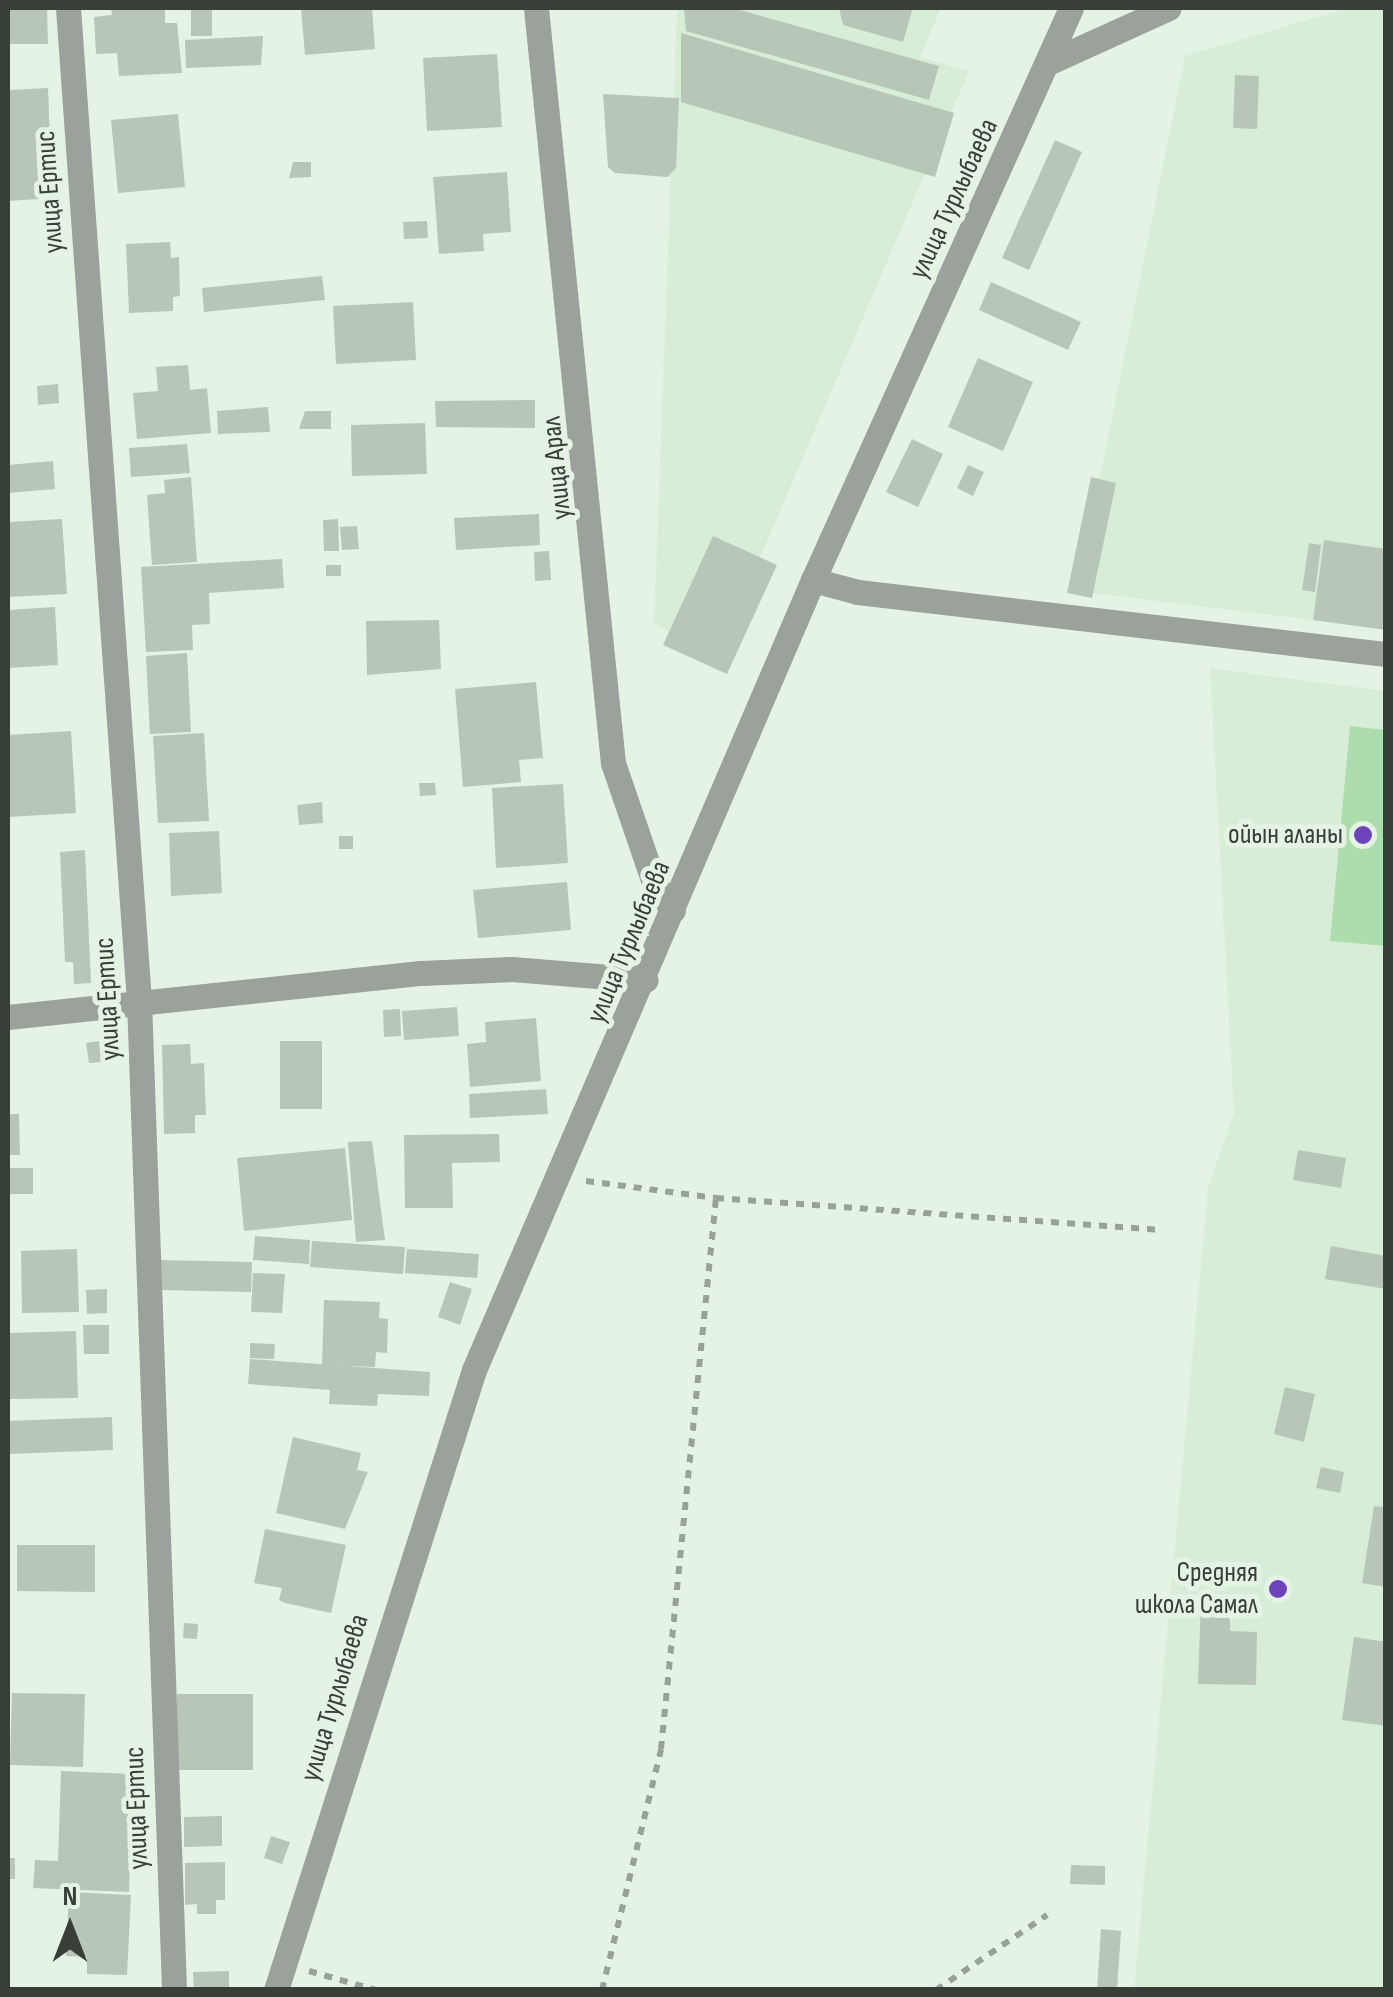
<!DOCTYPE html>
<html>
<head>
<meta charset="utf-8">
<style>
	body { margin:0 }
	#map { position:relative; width:1393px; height:1997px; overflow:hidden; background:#e5f3e5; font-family:"Sofia Sans Condensed",sans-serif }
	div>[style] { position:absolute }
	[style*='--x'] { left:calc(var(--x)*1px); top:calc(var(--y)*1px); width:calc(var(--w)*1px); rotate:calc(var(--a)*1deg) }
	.built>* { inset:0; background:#d8edd8 }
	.green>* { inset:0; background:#adddad }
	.building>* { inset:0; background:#b8c6b8 }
	.path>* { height:6px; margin-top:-3px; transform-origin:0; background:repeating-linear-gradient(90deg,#98a398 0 8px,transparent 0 16px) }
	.minor>* { height:25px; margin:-12.5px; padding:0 12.5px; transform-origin:12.5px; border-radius:12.5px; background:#9ba19b }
	.dots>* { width:28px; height:28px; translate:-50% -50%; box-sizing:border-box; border:5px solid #e5f3e5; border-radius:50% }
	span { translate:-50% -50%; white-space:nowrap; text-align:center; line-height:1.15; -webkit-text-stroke:10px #e5f3e5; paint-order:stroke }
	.street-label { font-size:28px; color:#383e38 }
	.poi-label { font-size:28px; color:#383e38 }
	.right { translate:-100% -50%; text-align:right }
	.frame { position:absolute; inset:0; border:10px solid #383e38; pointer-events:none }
	.north { position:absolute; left:20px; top:1877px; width:100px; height:100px; -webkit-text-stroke:8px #e5f3e5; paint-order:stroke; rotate:0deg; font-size:28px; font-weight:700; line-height:40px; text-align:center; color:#383e38 }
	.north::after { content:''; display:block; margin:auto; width:35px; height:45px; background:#383e38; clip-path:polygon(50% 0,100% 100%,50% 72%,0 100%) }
</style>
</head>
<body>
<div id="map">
	<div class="built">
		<i style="clip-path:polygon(677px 8px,941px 8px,920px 57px,969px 71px,717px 658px,654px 623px)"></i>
		<i style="clip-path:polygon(1348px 8px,1385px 8px,1385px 629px,1077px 591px,1185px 56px)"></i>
		<i style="clip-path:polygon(1210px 668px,1385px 691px,1385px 1989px,1134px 1990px,1208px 1188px,1234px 1113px)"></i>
	</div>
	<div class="green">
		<i style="clip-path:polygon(1350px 726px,1385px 730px,1385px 946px,1330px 941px)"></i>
	</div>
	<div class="building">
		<i style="clip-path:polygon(8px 8px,47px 8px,48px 44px,8px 44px)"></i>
		<i style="clip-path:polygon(111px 8px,165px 8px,165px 23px,177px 23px,182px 73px,119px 76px,117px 53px,96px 54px,94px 17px,112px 15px)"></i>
		<i style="clip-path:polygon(191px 8px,212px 8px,212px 36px,191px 36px)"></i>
		<i style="clip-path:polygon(301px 8px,372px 8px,375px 49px,305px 55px)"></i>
		<i style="clip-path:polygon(684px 8px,733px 8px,939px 66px,929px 100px,686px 31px)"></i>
		<i style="clip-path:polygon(839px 8px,909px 8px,912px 11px,903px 42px,843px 25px)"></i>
		<i style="clip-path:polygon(681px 33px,954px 113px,935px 177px,681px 102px)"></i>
		<i style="clip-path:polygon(263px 36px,261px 65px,186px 68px,185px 40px)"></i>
		<i style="clip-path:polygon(497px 54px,502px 127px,427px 131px,423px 58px)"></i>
		<i style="clip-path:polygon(1235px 75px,1259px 76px,1257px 129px,1233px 128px)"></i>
		<i style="clip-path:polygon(48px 88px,50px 139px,36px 139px,39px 199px,8px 201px,8px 90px)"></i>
		<i style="clip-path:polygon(603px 94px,679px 98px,676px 168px,668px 177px,615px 173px,608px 167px)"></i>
		<i style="clip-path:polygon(178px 114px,185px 187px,118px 193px,111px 120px)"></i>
		<i style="clip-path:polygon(1055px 140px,1082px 152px,1029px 270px,1002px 258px)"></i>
		<i style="clip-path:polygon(293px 162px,311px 162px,311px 177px,289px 178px)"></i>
		<i style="clip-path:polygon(507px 172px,511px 232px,483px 234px,484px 251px,439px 254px,433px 177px)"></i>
		<i style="clip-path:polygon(427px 221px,428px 238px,404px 239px,403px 222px)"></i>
		<i style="clip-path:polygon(170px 242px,171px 258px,179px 257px,180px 296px,173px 297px,173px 311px,129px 313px,126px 244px)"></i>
		<i style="clip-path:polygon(322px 276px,325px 300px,204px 312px,202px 288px)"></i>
		<i style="clip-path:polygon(991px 282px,1081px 322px,1068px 350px,979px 310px)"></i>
		<i style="clip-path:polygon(413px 302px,416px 360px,336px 364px,333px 306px)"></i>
		<i style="clip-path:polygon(978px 358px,1033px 382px,1003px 451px,948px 427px)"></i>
		<i style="clip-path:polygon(188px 365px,190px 390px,207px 388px,211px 433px,137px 439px,133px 393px,158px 391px,156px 367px)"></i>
		<i style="clip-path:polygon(58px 384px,59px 403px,38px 405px,37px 386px)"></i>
		<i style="clip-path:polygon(535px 400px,535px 428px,436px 427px,435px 401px)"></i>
		<i style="clip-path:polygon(268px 407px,270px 432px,218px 434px,217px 411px)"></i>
		<i style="clip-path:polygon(305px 411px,331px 411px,331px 429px,299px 429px)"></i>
		<i style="clip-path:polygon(425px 423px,427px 474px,352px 476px,351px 425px)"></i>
		<i style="clip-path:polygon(912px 439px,943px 454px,918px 507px,886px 492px)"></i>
		<i style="clip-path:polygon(187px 444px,190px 473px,131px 477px,129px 448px)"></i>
		<i style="clip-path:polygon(53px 461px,55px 489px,8px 493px,8px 465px)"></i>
		<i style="clip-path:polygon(968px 465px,984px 472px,973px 496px,957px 488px)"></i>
		<i style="clip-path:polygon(191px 477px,197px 562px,152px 565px,147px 495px,165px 493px,164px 480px)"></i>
		<i style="clip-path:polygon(1091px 477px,1116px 483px,1092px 598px,1067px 593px)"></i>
		<i style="clip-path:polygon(539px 514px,540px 545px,456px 550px,454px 518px)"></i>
		<i style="clip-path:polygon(62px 519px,67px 594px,9px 597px,8px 522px)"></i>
		<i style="clip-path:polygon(338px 519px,339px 551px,324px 551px,323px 520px)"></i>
		<i style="clip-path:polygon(357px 526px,359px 549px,342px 550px,340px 527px)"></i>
		<i style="clip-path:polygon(713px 536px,777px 565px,727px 674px,663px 645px)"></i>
		<i style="clip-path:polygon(1324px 540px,1386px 549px,1386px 630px,1313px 620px)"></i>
		<i style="clip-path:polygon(1309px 543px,1321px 545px,1315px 592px,1302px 590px)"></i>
		<i style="clip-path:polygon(549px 551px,551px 580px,535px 581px,534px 552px)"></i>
		<i style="clip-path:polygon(282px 559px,284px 588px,209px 593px,210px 624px,192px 625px,193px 650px,146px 652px,141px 567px)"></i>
		<i style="clip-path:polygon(326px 565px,341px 565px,341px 576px,326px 576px)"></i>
		<i style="clip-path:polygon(55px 607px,58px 665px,8px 668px,8px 610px)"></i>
		<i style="clip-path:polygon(439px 620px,441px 669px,367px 675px,366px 621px)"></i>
		<i style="clip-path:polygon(187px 653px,191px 732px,150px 734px,146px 656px)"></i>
		<i style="clip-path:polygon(536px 682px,543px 758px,519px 760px,521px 782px,463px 787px,455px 689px)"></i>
		<i style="clip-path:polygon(71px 731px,76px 813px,8px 817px,8px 735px)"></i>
		<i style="clip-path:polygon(204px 733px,209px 821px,158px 823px,153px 736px)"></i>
		<i style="clip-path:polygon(419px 783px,435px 783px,436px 795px,420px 796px)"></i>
		<i style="clip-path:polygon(563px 784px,568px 863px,496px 868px,492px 788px)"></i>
		<i style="clip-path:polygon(322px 802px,323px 823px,299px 825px,297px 805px)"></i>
		<i style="clip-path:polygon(219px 831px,222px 893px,171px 896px,169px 833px)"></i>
		<i style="clip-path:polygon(339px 836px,353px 836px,353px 849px,339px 849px)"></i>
		<i style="clip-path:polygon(85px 850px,91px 983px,74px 984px,73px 962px,65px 962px,60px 852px)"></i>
		<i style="clip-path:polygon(567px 882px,571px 930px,478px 938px,473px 890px)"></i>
		<i style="clip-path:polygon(457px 1007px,459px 1036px,404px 1040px,402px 1011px)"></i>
		<i style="clip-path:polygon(400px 1009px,401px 1036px,384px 1037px,383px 1010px)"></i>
		<i style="clip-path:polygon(536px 1018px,541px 1081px,470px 1087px,467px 1044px,486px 1042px,485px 1022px)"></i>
		<i style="clip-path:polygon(99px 1041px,102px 1062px,89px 1063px,86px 1043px)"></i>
		<i style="clip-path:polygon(280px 1041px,322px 1041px,322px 1109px,280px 1109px)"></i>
		<i style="clip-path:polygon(190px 1044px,191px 1064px,204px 1063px,206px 1115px,195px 1115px,195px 1133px,164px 1134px,162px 1045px)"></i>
		<i style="clip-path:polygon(546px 1089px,548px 1114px,470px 1118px,469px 1094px)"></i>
		<i style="clip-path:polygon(8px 1114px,19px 1114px,20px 1155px,8px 1155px)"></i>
		<i style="clip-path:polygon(499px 1134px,500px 1162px,452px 1163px,453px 1208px,405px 1208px,404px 1135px)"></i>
		<i style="clip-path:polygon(372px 1141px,385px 1240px,356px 1242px,348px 1142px)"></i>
		<i style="clip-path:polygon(345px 1148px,352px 1220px,244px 1231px,237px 1158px)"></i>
		<i style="clip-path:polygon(1298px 1150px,1346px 1158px,1341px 1188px,1293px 1180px)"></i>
		<i style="clip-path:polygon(8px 1168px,33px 1168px,33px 1194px,8px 1194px)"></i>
		<i style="clip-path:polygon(255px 1236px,310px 1240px,309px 1264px,253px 1260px)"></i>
		<i style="clip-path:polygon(312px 1241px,405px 1247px,403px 1274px,310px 1267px)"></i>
		<i style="clip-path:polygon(1331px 1246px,1386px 1256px,1386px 1289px,1325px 1279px)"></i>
		<i style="clip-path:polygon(77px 1249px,79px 1312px,22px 1313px,21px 1251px)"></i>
		<i style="clip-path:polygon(407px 1249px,479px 1254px,477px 1278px,405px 1273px)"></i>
		<i style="clip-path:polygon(159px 1260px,252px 1262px,251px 1292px,158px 1290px)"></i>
		<i style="clip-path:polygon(253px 1273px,285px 1274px,282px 1313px,251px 1312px)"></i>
		<i style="clip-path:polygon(450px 1282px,472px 1289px,460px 1325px,438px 1317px)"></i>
		<i style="clip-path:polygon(107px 1289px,107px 1313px,87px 1314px,86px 1290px)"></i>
		<i style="clip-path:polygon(324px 1300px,380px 1302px,379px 1318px,388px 1319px,387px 1353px,376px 1352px,375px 1367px,322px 1365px)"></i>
		<i style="clip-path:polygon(83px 1325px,109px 1325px,109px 1354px,84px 1354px)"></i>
		<i style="clip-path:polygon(76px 1331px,78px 1398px,8px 1399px,8px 1333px)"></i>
		<i style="clip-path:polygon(250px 1343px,275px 1344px,274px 1359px,250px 1358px)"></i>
		<i style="clip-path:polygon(250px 1359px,430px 1372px,429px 1396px,378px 1394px,377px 1406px,329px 1404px,330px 1390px,248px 1384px)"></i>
		<i style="clip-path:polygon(1285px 1387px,1315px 1394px,1304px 1442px,1274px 1434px)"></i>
		<i style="clip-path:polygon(112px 1417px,113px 1450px,8px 1454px,8px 1421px)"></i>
		<i style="clip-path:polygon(293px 1437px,361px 1453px,357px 1470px,368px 1472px,345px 1529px,276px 1513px)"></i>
		<i style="clip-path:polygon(1321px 1467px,1344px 1472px,1340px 1493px,1316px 1488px)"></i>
		<i style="clip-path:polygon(1374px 1506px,1386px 1507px,1386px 1587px,1362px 1583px)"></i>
		<i style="clip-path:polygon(265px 1529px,346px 1545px,331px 1613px,285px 1603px,279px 1600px,282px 1588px,254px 1583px)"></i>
		<i style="clip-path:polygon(17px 1545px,95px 1545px,95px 1592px,17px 1591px)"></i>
		<i style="clip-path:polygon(1201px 1599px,1231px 1600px,1230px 1631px,1257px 1632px,1256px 1685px,1198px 1684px)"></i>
		<i style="clip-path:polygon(184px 1623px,198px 1624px,197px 1639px,183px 1638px)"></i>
		<i style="clip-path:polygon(1354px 1637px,1386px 1642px,1386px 1726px,1342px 1720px)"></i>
		<i style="clip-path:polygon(12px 1693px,85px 1694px,83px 1767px,10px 1765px)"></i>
		<i style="clip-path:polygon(177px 1694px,253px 1694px,253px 1770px,177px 1770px)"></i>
		<i style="clip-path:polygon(61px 1771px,133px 1774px,129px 1892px,33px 1888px,35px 1860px,58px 1861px)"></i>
		<i style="clip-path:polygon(222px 1816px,222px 1846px,184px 1847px,184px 1817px)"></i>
		<i style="clip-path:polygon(271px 1836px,290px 1842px,282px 1864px,264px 1858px)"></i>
		<i style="clip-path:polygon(8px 1858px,15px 1858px,15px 1879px,8px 1879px)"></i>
		<i style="clip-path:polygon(225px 1862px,225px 1900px,216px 1900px,216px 1914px,197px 1914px,197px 1904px,185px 1905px,185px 1863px)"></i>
		<i style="clip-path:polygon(1071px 1865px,1105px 1866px,1105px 1885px,1070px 1884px)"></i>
		<i style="clip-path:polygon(69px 1892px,131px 1895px,127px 1975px,87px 1974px,87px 1957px,66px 1956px)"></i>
		<i style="clip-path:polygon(1101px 1929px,1121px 1931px,1117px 1990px,1097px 1990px)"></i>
		<i style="clip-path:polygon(229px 1971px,229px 1990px,194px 1990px,193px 1972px)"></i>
	</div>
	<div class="path">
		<i style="--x:586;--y:1181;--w:131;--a:7.5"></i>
		<i style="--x:716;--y:1198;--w:443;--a:4.1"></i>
		<i style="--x:309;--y:1971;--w:70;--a:15.8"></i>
		<i style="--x:602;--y:1990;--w:248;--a:-76.2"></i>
		<i style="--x:661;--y:1749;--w:554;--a:-84.3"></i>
		<i style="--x:936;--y:1990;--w:134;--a:-34"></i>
	</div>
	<div class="minor">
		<i style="--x:68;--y:8;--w:996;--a:85.91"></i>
		<i style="--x:139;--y:1001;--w:990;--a:87.97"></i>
		<i style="--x:536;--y:8;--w:759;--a:84.18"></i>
		<i style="--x:613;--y:763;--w:127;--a:71.1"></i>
		<i style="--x:654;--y:883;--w:33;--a:55"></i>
		<i style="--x:1052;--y:61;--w:128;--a:-24.4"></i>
		<i style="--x:813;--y:580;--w:47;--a:14.9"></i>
		<i style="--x:858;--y:592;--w:532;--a:6.7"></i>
		<i style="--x:8;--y:1017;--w:415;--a:-6.1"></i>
		<i style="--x:421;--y:973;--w:91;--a:-2.5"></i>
		<i style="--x:512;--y:969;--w:134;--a:4.7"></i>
		<i style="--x:276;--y:1990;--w:651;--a:-72.29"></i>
		<i style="--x:474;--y:1370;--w:860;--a:-66.78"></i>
		<i style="--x:813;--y:580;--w:627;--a:-65.72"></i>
	</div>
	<div class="dots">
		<i style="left:1363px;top:835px;background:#6d43bc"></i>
		<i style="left:1278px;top:1589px;background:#6d43bc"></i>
	</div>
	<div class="street-label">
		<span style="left:50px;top:192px;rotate:-94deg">улица Ертис</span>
		<span style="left:954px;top:199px;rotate:-65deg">улица Турлыбаева</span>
		<span style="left:557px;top:468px;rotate:-96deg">улица Арал</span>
		<span style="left:629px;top:942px;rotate:-67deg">улица Турлыбаева</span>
		<span style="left:108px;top:999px;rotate:-93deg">улица Ертис</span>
		<span style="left:335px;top:1698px;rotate:-73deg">улица Турлыбаева</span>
		<span style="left:137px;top:1808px;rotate:-92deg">улица Ертис</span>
	</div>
	<div class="poi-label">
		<span class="right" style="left:1343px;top:835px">ойын аланы</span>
		<span class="right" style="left:1258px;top:1589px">Средняя<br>школа Самал</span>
	</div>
	<div class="frame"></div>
	<div class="north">N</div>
</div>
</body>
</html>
